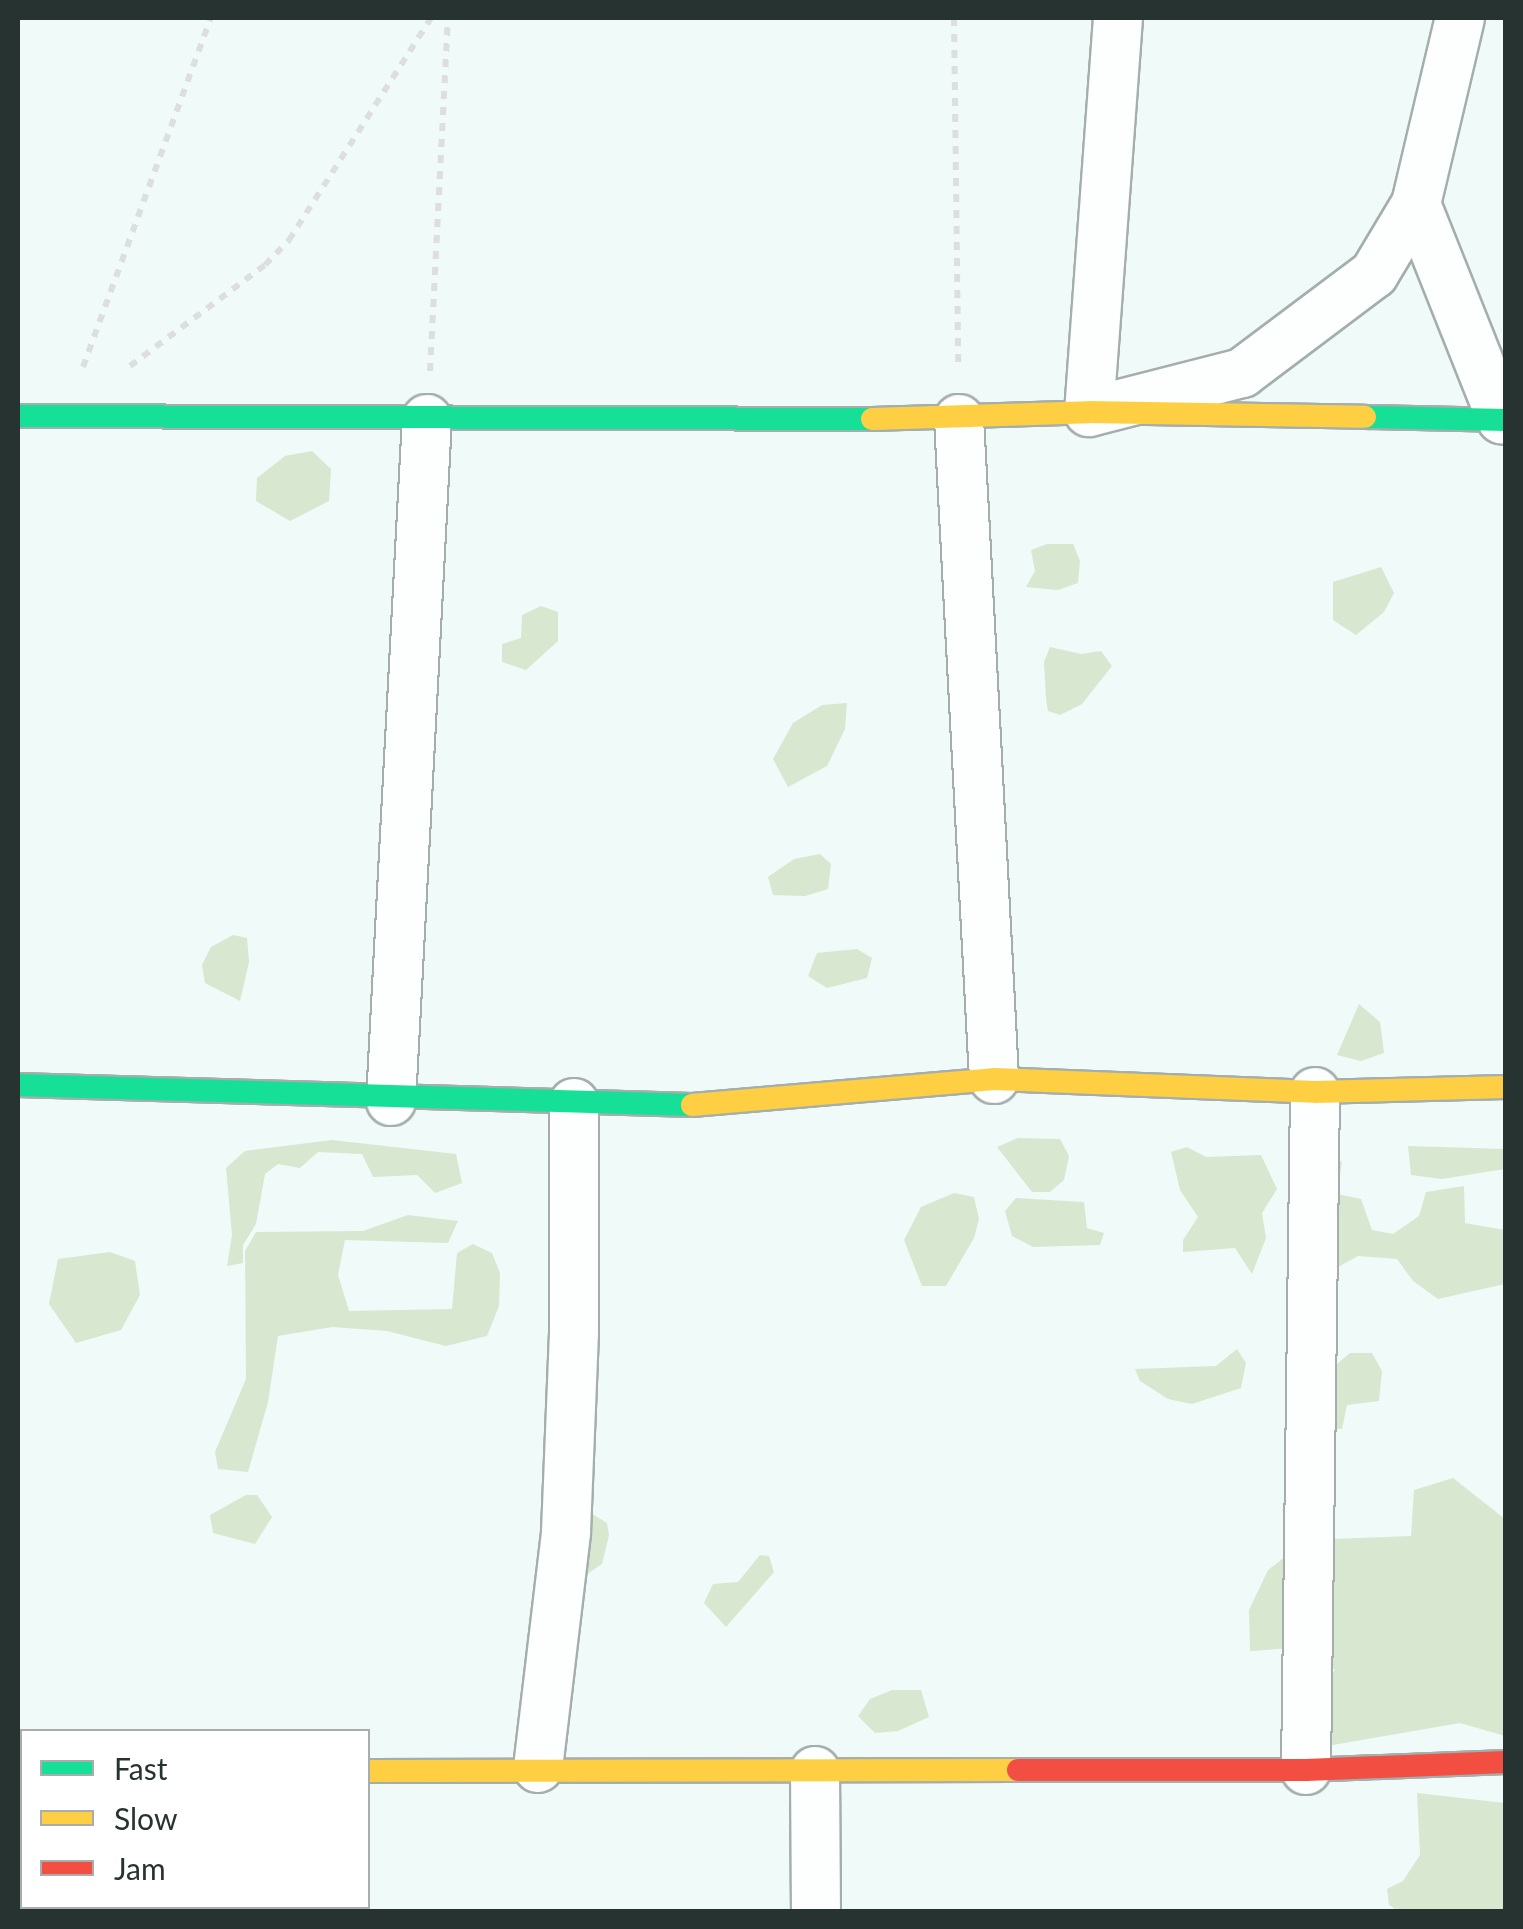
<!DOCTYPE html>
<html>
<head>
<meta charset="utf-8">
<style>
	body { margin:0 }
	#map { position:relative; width:1523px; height:1929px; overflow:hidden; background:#f0faf8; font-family:Lato,sans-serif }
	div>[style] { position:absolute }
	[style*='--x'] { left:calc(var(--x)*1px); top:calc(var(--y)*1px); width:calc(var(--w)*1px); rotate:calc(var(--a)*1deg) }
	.green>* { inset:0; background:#d8e7d0 }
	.path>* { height:6px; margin-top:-3px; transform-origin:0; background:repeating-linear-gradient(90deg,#dcdfde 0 8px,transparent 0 16px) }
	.roads { filter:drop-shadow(2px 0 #a4aeac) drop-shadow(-2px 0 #a4aeac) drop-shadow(0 2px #a4aeac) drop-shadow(0 -2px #a4aeac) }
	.street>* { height:48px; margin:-24px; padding:0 24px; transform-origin:24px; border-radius:24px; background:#fdfefe }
	.fast>* { height:22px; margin:-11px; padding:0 11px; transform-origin:11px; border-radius:11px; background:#16e098 }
	.slow>* { height:22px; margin:-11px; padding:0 11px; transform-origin:11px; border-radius:11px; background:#ffcf43 }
	.jam>* { height:22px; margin:-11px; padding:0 11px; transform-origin:11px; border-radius:11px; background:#f24e42 }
	span { translate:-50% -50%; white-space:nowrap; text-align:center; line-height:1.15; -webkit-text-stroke:8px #fff; paint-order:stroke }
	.frame { position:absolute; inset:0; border:20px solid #273331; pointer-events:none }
	.legend { position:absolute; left:20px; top:1729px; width:350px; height:180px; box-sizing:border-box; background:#fff; border:2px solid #a9adad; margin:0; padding:12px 18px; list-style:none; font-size:30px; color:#273331 }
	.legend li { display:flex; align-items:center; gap:20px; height:50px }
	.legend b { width:50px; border:2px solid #a9adad }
</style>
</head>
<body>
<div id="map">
	<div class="green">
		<i style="clip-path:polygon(312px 451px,331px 469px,329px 501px,290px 521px,256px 501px,257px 478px,285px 456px)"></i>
		<i style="clip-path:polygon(1047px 544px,1073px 544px,1080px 561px,1078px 583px,1058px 590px,1026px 587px,1035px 571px,1031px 550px)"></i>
		<i style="clip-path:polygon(1381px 567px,1394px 593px,1384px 612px,1356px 635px,1333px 620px,1333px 582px)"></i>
		<i style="clip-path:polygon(541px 606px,558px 612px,558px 641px,526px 670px,502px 662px,502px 644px,521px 638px,522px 615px)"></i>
		<i style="clip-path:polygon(1050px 647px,1081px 654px,1101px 651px,1112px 666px,1082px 704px,1060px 715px,1048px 711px,1046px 699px,1044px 662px)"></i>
		<i style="clip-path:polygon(847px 703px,845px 729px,827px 766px,788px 787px,773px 759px,793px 723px,822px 705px)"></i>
		<i style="clip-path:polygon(820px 854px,831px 864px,828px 889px,805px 896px,773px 895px,768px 877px,794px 859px)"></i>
		<i style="clip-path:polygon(233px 935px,247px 938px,249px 962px,240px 1001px,205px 983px,202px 965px,211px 947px)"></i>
		<i style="clip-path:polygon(857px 949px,872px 958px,867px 978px,827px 988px,808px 976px,817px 953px)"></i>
		<i style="clip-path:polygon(1359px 1004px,1380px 1022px,1384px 1053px,1361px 1061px,1337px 1055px)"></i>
		<i style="clip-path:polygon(1018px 1138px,1060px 1139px,1069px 1156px,1064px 1180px,1050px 1192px,1032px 1192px,997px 1147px)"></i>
		<i style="clip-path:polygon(332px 1140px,456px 1154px,462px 1183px,435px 1193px,417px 1175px,373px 1177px,362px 1154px,318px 1152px,300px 1168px,278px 1164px,265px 1174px,256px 1224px,243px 1245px,243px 1263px,227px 1266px,232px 1235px,226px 1168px,245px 1151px)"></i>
		<i style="clip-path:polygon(1408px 1146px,1505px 1149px,1505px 1169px,1442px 1179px,1411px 1175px)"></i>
		<i style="clip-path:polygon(1187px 1147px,1206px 1157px,1261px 1155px,1277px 1189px,1262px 1213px,1266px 1238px,1252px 1274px,1235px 1248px,1183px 1252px,1183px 1240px,1198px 1217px,1180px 1190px,1171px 1152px)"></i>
		<i style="clip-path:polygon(1332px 1156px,1342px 1162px,1337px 1194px,1361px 1199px,1372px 1230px,1393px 1234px,1419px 1216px,1426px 1192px,1464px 1186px,1465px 1223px,1505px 1230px,1505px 1284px,1438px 1299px,1413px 1281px,1397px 1259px,1358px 1256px,1338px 1267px,1311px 1251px)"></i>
		<i style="clip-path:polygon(954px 1193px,974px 1197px,979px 1219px,974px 1238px,946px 1286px,922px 1286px,904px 1240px,921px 1207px)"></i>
		<i style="clip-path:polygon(1016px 1198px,1084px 1202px,1087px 1228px,1104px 1233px,1100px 1245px,1033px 1247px,1012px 1236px,1005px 1211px)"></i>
		<i style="clip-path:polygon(408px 1215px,458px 1221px,448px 1243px,345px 1240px,338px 1275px,349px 1311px,452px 1309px,457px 1253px,473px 1244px,492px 1253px,500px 1273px,499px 1306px,487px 1336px,446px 1346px,387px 1331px,332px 1327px,278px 1336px,268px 1402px,248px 1472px,218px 1469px,215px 1452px,246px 1379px,245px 1251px,256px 1232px,363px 1231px)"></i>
		<i style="clip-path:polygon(110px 1252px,135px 1261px,140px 1295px,121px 1330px,76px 1343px,49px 1304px,58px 1259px)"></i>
		<i style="clip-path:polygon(1237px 1349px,1246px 1363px,1241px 1388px,1192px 1404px,1168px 1399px,1140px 1381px,1135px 1369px,1216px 1366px)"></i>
		<i style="clip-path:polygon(1350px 1353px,1372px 1353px,1382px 1371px,1379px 1401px,1347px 1405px,1342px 1429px,1312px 1428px,1322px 1377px)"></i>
		<i style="clip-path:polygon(1453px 1478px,1505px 1519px,1505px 1736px,1460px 1723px,1321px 1747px,1314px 1698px,1335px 1670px,1306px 1647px,1250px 1651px,1249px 1610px,1268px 1570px,1307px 1540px,1411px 1536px,1414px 1490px)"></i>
		<i style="clip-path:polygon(246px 1495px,257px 1495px,272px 1517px,255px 1544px,213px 1533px,210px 1515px)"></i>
		<i style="clip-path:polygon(576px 1504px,607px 1523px,609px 1535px,602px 1564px,572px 1584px)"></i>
		<i style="clip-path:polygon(760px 1555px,769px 1556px,774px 1572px,726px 1627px,704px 1603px,713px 1584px,738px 1582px)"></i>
		<i style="clip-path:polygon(892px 1690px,921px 1690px,929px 1717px,898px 1731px,875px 1733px,858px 1716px,870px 1699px)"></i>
		<i style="clip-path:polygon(1417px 1793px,1505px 1803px,1505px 1911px,1398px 1911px,1389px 1905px,1387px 1889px,1403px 1881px,1420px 1855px)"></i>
	</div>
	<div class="path">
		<i style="--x:954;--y:18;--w:348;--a:89.3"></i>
		<i style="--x:130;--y:366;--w:169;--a:-36.8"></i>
		<i style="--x:265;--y:265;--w:35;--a:-46"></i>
		<i style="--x:289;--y:240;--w:264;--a:-57.4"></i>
		<i style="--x:83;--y:367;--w:372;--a:-69.9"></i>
		<i style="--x:430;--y:371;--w:353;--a:-87.1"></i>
	</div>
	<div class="roads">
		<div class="street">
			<i style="--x:1118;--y:18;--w:395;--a:94.2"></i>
			<i style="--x:1089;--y:412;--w:158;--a:-14.3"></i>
			<i style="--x:1242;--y:373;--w:165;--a:-36.9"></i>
			<i style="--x:1374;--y:274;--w:82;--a:-59"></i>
			<i style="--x:1416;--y:204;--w:191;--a:-76.7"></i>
			<i style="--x:1416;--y:204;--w:232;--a:68.3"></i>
			<i style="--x:959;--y:419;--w:661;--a:86.96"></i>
			<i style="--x:391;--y:1101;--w:683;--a:-86.98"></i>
			<i style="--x:538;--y:1768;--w:238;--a:-83.2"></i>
			<i style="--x:566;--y:1532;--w:200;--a:-87.7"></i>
			<i style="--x:574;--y:1332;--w:229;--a:-90"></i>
			<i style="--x:1306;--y:1770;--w:678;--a:-89.24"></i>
			<i style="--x:815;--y:1771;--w:141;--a:89.6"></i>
			<i style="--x:18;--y:1773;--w:4;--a:0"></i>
			<i style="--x:274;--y:1906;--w:6;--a:90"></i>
		</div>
		<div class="fast">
			<i style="--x:18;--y:416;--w:854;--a:0.2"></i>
			<i style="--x:1365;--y:417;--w:141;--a:1.2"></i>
			<i style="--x:18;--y:1085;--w:674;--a:1.7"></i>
		</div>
		<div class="slow">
			<i style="--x:872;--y:419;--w:217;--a:-1.8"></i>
			<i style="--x:1089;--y:412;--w:276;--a:1"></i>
			<i style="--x:692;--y:1105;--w:303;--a:-4.9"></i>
			<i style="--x:994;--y:1079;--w:321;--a:2.3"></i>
			<i style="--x:1315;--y:1092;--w:191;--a:-1.5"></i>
			<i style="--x:368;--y:1771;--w:650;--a:-0.09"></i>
		</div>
		<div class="jam">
			<i style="--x:1018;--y:1770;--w:288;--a:0"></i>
			<i style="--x:1306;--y:1770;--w:200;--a:-2.3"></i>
		</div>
	</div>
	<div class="frame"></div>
	<ul class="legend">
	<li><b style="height:12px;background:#16e098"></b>Fast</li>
	<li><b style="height:12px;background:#ffcf43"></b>Slow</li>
	<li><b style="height:12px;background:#f24e42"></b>Jam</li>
	</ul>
</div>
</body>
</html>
